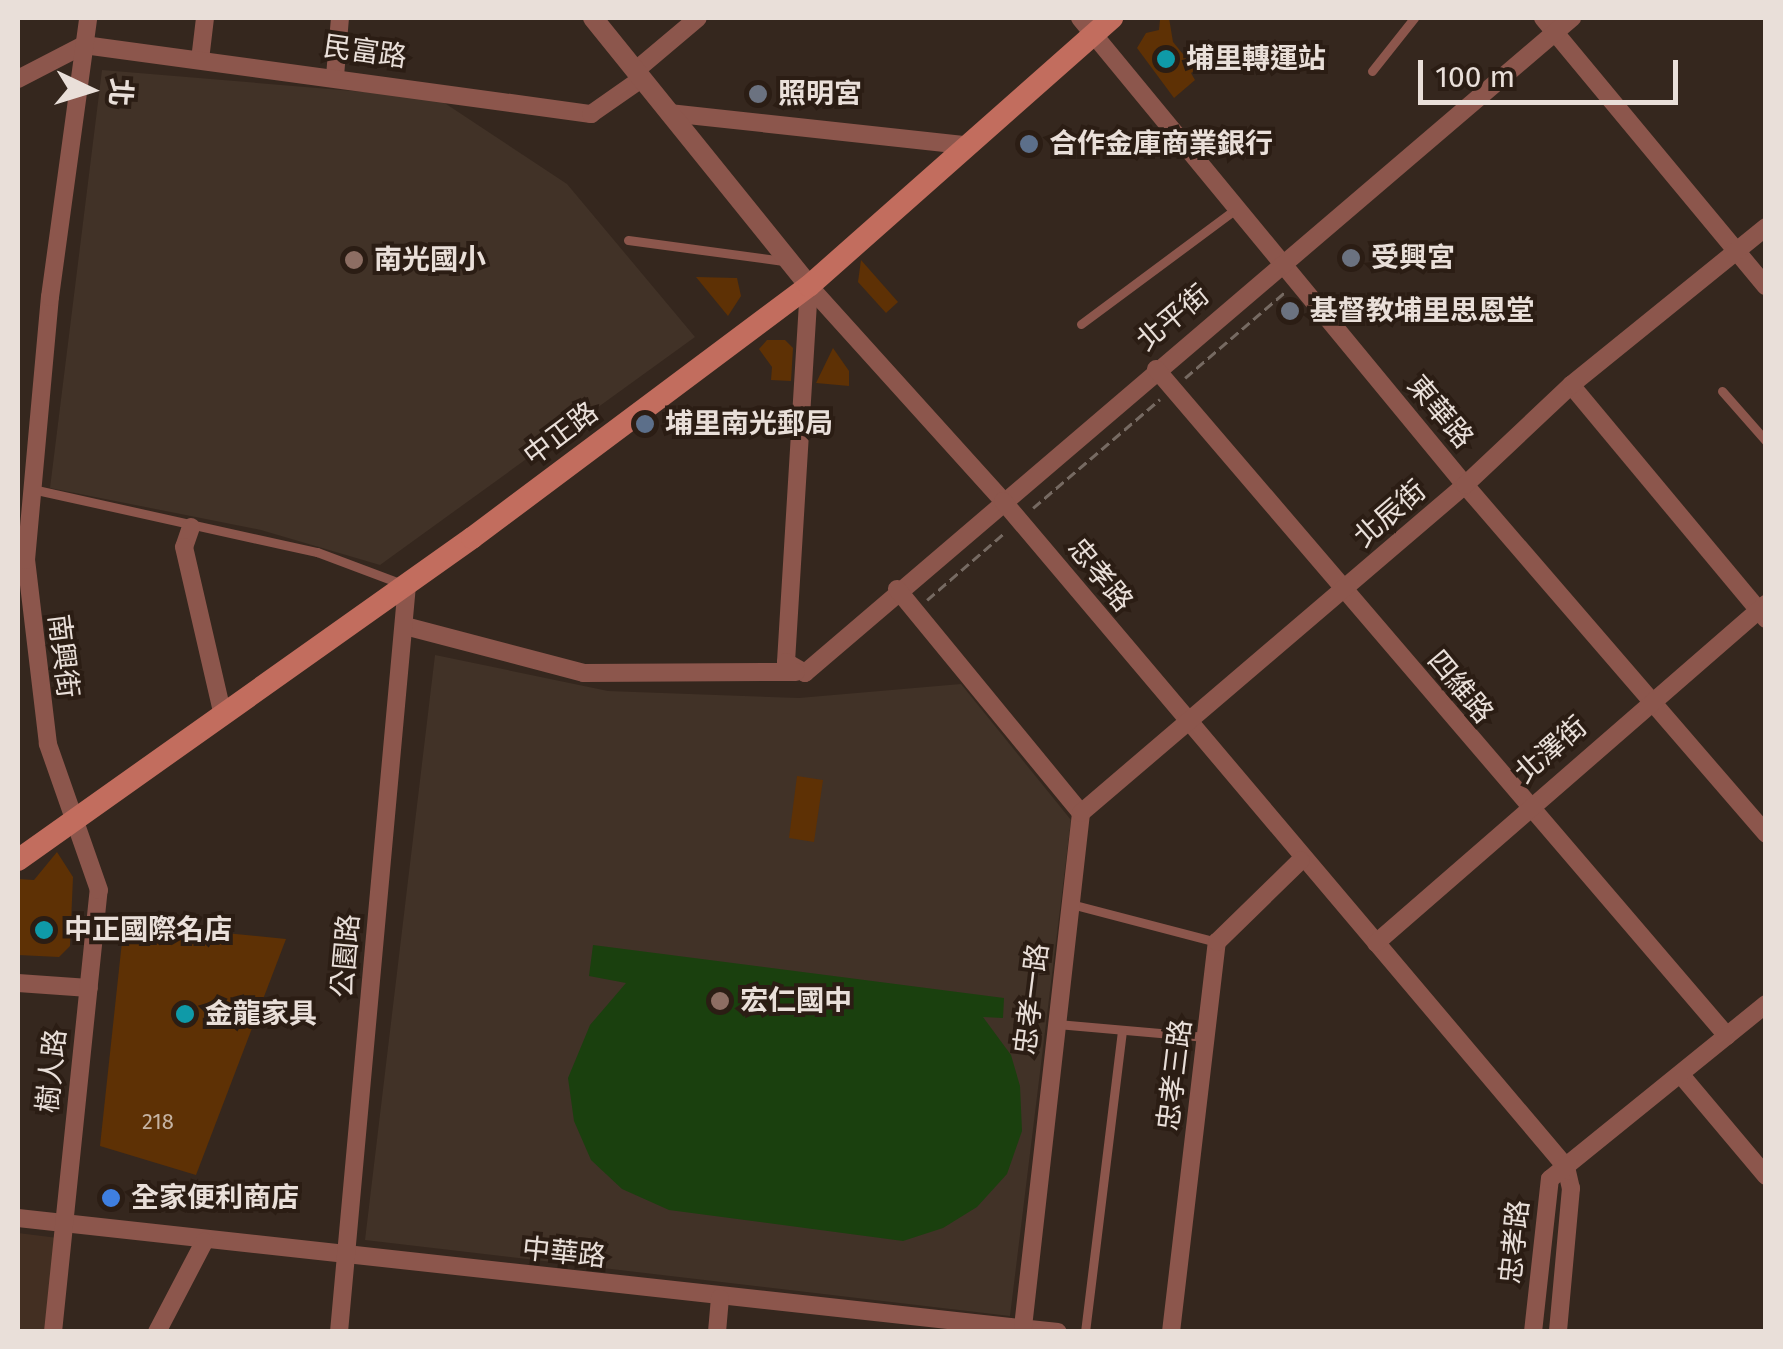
<!DOCTYPE html>
<html>
<head>
<meta charset="utf-8">
<style>
	body { margin:0 }
	#map { position:relative; width:1783px; height:1349px; overflow:hidden; background:#35271e; font-family:"Fira Sans","Noto Sans TC",sans-serif }
	div>[style] { position:absolute }
	[style*='--x'] { left:calc(var(--x)*1px); top:calc(var(--y)*1px); width:calc(var(--w)*1px); rotate:calc(var(--a)*1deg) }
	.built>* { inset:0; background:#432f22 }
	.education>* { inset:0; background:#413227 }
	.green>* { inset:0; background:#1a400e }
	.building>* { inset:0; background:#5e3105 }
	.path>* { height:2.5px; margin-top:-1.25px; transform-origin:0; background:repeating-linear-gradient(90deg,#766a62 0 10px,transparent 0 15px) }
	.service>* { height:9px; margin:-4.5px; padding:0 4.5px; transform-origin:4.5px; border-radius:4.5px; background:#8c564c }
	.minor>* { height:18px; margin:-9px; padding:0 9px; transform-origin:9px; border-radius:9px; background:#8c564c }
	.tertiary>* { height:20px; margin:-10px; padding:0 10px; transform-origin:10px; border-radius:10px; background:#8c564c }
	.secondary>* { height:22px; margin:-11px; padding:0 11px; transform-origin:11px; border-radius:11px; background:#c26d5e }
	.dots>* { width:28px; height:28px; translate:-50% -50%; box-sizing:border-box; border:5px solid #2b1d14; border-radius:50% }
	span { translate:-50% -50%; white-space:nowrap; text-align:center; line-height:1.15; -webkit-text-stroke:8px #2b1d14; paint-order:stroke }
	.number-label { font-size:22px; color:#c6b4a4 }
	.number-label span { -webkit-text-stroke-width:0 }
	.street-label { font-size:28px; color:#e9dfd9 }
	.poi-label { font-size:28px; color:#e9dfd9; font-weight:700 }
	.left { translate:0 -50%; text-align:left }
	.frame { position:absolute; inset:0; border:20px solid #e9dfd9; pointer-events:none }
	.north { position:absolute; left:40px; top:40px; width:100px; height:100px; -webkit-text-stroke:8px #2b1d14; paint-order:stroke; rotate:94deg; font-size:28px; font-weight:700; line-height:40px; text-align:center; color:#e9dfd9 }
	.north::after { content:''; display:block; margin:auto; width:35px; height:45px; background:#e9dfd9; clip-path:polygon(50% 0,100% 100%,50% 72%,0 100%) }
	.scale { position:absolute; left:1418px; top:60px; width:260px; height:45px; box-sizing:border-box; border:5px solid #e9dfd9; border-top:0; padding-left:12px; font-size:30px; line-height:35px; white-space:nowrap; color:#e9dfd9; -webkit-text-stroke:8px #2b1d14; paint-order:stroke }
</style>
</head>
<body>
<div id="map">
	<div class="built">
		<i style="clip-path:polygon(18px 1233px,58px 1238px,46px 1331px,18px 1332px)"></i>
	</div>
	<div class="education">
		<i style="clip-path:polygon(102px 70px,437px 98px,567px 184px,695px 337px,380px 565px,261px 530px,50px 488px)"></i>
		<i style="clip-path:polygon(435px 655px,608px 691px,799px 698px,961px 684px,1071px 820px,1010px 1316px,365px 1240px)"></i>
	</div>
	<div class="green">
		<i style="clip-path:polygon(593px 945px,1004px 998px,1003px 1018px,983px 1017px,1011px 1055px,1020px 1086px,1022px 1131px,1007px 1174px,977px 1207px,943px 1228px,903px 1241px,669px 1210px,622px 1189px,591px 1160px,574px 1121px,568px 1078px,590px 1025px,626px 983px,589px 976px)"></i>
	</div>
	<div class="building">
		<i style="clip-path:polygon(1169px 18px,1173px 42px,1196px 70px,1191px 73px,1195px 80px,1174px 98px,1137px 48px,1146px 33px,1159px 30px,1160px 20px)"></i>
		<i style="clip-path:polygon(861px 260px,898px 302px,886px 313px,858px 282px)"></i>
		<i style="clip-path:polygon(696px 277px,737px 278px,741px 296px,728px 316px)"></i>
		<i style="clip-path:polygon(767px 340px,785px 340px,793px 348px,791px 381px,771px 380px,772px 367px,759px 349px)"></i>
		<i style="clip-path:polygon(833px 348px,849px 371px,849px 386px,816px 383px)"></i>
		<i style="clip-path:polygon(797px 776px,823px 780px,814px 842px,789px 838px)"></i>
		<i style="clip-path:polygon(57px 852px,73px 877px,70px 946px,59px 957px,18px 955px,18px 879px,34px 880px)"></i>
		<i style="clip-path:polygon(124px 923px,286px 939px,196px 1175px,100px 1146px)"></i>
	</div>
	<div class="path">
		<i style="--x:1185;--y:378;--w:132;--a:-40.7"></i>
		<i style="--x:1033;--y:508;--w:167;--a:-40.6"></i>
		<i style="--x:927;--y:600;--w:102;--a:-41"></i>
	</div>
	<div class="service">
		<i style="--x:1372;--y:71;--w:68;--a:-51.6"></i>
		<i style="--x:628;--y:240;--w:157;--a:7.7"></i>
		<i style="--x:1081;--y:324;--w:193;--a:-36.6"></i>
		<i style="--x:1722;--y:391;--w:67;--a:48.7"></i>
		<i style="--x:32;--y:489;--w:292;--a:12.5"></i>
		<i style="--x:317;--y:552;--w:91;--a:20.6"></i>
		<i style="--x:1071;--y:904;--w:151;--a:14.6"></i>
		<i style="--x:1057;--y:1024;--w:149;--a:5"></i>
		<i style="--x:1085;--y:1332;--w:304;--a:-83"></i>
	</div>
	<div class="minor">
		<i style="--x:1080;--y:18;--w:605;--a:50.5"></i>
		<i style="--x:1465;--y:485;--w:461;--a:49.2"></i>
		<i style="--x:1543;--y:18;--w:349;--a:50.3"></i>
		<i style="--x:200;--y:60;--w:42;--a:-83.2"></i>
		<i style="--x:635;--y:71;--w:82;--a:-40.1"></i>
		<i style="--x:335;--y:76;--w:58;--a:-85.1"></i>
		<i style="--x:18;--y:79;--w:74;--a:-27.3"></i>
		<i style="--x:84;--y:45;--w:512;--a:7.75"></i>
		<i style="--x:591;--y:114;--w:61;--a:-35"></i>
		<i style="--x:669;--y:113;--w:296;--a:6.2"></i>
		<i style="--x:809;--y:286;--w:377;--a:93.5"></i>
		<i style="--x:786;--y:662;--w:22;--a:30"></i>
		<i style="--x:805;--y:673;--w:1009;--a:-40.5"></i>
		<i style="--x:809;--y:286;--w:290;--a:47.9"></i>
		<i style="--x:1003;--y:501;--w:872;--a:49.79"></i>
		<i style="--x:1566;--y:1167;--w:22;--a:77"></i>
		<i style="--x:1571;--y:1188;--w:145;--a:95.2"></i>
		<i style="--x:1156;--y:369;--w:878;--a:49.43"></i>
		<i style="--x:1571;--y:385;--w:305;--a:50.2"></i>
		<i style="--x:191;--y:527;--w:21;--a:109"></i>
		<i style="--x:184;--y:547;--w:173;--a:77"></i>
		<i style="--x:897;--y:589;--w:290;--a:50.6"></i>
		<i style="--x:405;--y:626;--w:185;--a:14.7"></i>
		<i style="--x:584;--y:673;--w:212;--a:-0.3"></i>
		<i style="--x:1376;--y:943;--w:517;--a:-41"></i>
		<i style="--x:18;--y:983;--w:71;--a:4"></i>
		<i style="--x:1681;--y:1075;--w:132;--a:49.9"></i>
		<i style="--x:18;--y:1218;--w:1046;--a:6.26"></i>
		<i style="--x:1023;--y:1327;--w:517;--a:-83.56"></i>
		<i style="--x:1081;--y:813;--w:505;--a:-40.5"></i>
		<i style="--x:1465;--y:485;--w:146;--a:-43.3"></i>
		<i style="--x:1571;--y:385;--w:251;--a:-39"></i>
		<i style="--x:53;--y:1332;--w:444;--a:-84.1"></i>
		<i style="--x:99;--y:890;--w:155;--a:-109.3"></i>
		<i style="--x:48;--y:744;--w:185;--a:-96.8"></i>
		<i style="--x:26;--y:560;--w:264;--a:-84.8"></i>
		<i style="--x:50;--y:297;--w:282;--a:-82.2"></i>
		<i style="--x:157;--y:1332;--w:102;--a:-62.4"></i>
		<i style="--x:339;--y:1332;--w:750;--a:-84.8"></i>
		<i style="--x:717;--y:1332;--w:34;--a:-85"></i>
		<i style="--x:1171;--y:1332;--w:393;--a:-83.3"></i>
		<i style="--x:1217;--y:942;--w:117;--a:-44.3"></i>
		<i style="--x:1533;--y:1332;--w:154;--a:-83.7"></i>
		<i style="--x:1550;--y:1179;--w:278;--a:-39"></i>
	</div>
	<div class="tertiary">
		<i style="--x:593;--y:18;--w:344;--a:51.1"></i>
	</div>
	<div class="secondary">
		<i style="--x:18;--y:860;--w:557;--a:-35.35"></i>
		<i style="--x:472;--y:538;--w:421;--a:-36.8"></i>
		<i style="--x:809;--y:286;--w:405;--a:-41.5"></i>
	</div>
	<div class="dots">
		<i style="left:1166px;top:59px;background:#0f9aa8"></i>
		<i style="left:758px;top:94px;background:#6b7280"></i>
		<i style="left:1029px;top:144px;background:#5c6f8a"></i>
		<i style="left:1351px;top:258px;background:#6b7280"></i>
		<i style="left:354px;top:260px;background:#8d6e63"></i>
		<i style="left:1290px;top:311px;background:#6b7280"></i>
		<i style="left:645px;top:424px;background:#5c6f8a"></i>
		<i style="left:44px;top:930px;background:#0f9aa8"></i>
		<i style="left:720px;top:1001px;background:#8d6e63"></i>
		<i style="left:185px;top:1014px;background:#0f9aa8"></i>
		<i style="left:111px;top:1198px;background:#3f7fe0"></i>
	</div>
	<div class="number-label">
		<span style="left:158px;top:1122px">218</span>
	</div>
	<div class="street-label">
		<span style="left:365px;top:52px;rotate:8deg">民富路</span>
		<span style="left:1173px;top:318px;rotate:-40deg">北平街</span>
		<span style="left:1440px;top:412px;rotate:50deg">東華路</span>
		<span style="left:561px;top:434px;rotate:-37deg">中正路</span>
		<span style="left:1390px;top:514px;rotate:-41deg">北辰街</span>
		<span style="left:1100px;top:575px;rotate:51deg">忠孝路</span>
		<span style="left:63px;top:656px;rotate:83deg">南興街</span>
		<span style="left:1460px;top:687px;rotate:50deg">四維路</span>
		<span style="left:1551px;top:750px;rotate:-41deg">北澤街</span>
		<span style="left:346px;top:956px;rotate:-85deg">公園路</span>
		<span style="left:1032px;top:999px;rotate:-83deg">忠孝一路</span>
		<span style="left:52px;top:1071px;rotate:-84deg">樹人路</span>
		<span style="left:1175px;top:1075px;rotate:-83deg">忠孝三路</span>
		<span style="left:1515px;top:1242px;rotate:-84deg">忠孝路</span>
		<span style="left:564px;top:1253px;rotate:6deg">中華路</span>
	</div>
	<div class="poi-label">
		<span class="left" style="left:1186px;top:59px">埔里轉運站</span>
		<span class="left" style="left:778px;top:94px">照明宮</span>
		<span class="left" style="left:1049px;top:144px">合作金庫商業銀行</span>
		<span class="left" style="left:1371px;top:258px">受興宮</span>
		<span class="left" style="left:374px;top:260px">南光國小</span>
		<span class="left" style="left:1310px;top:311px">基督教埔里思恩堂</span>
		<span class="left" style="left:665px;top:424px">埔里南光郵局</span>
		<span class="left" style="left:64px;top:930px">中正國際名店</span>
		<span class="left" style="left:740px;top:1001px">宏仁國中</span>
		<span class="left" style="left:205px;top:1014px">金龍家具</span>
		<span class="left" style="left:131px;top:1198px">全家便利商店</span>
	</div>
	<div class="frame"></div>
	<div class="north">北</div>
	<div class="scale">100 m</div>
</div>
</body>
</html>
